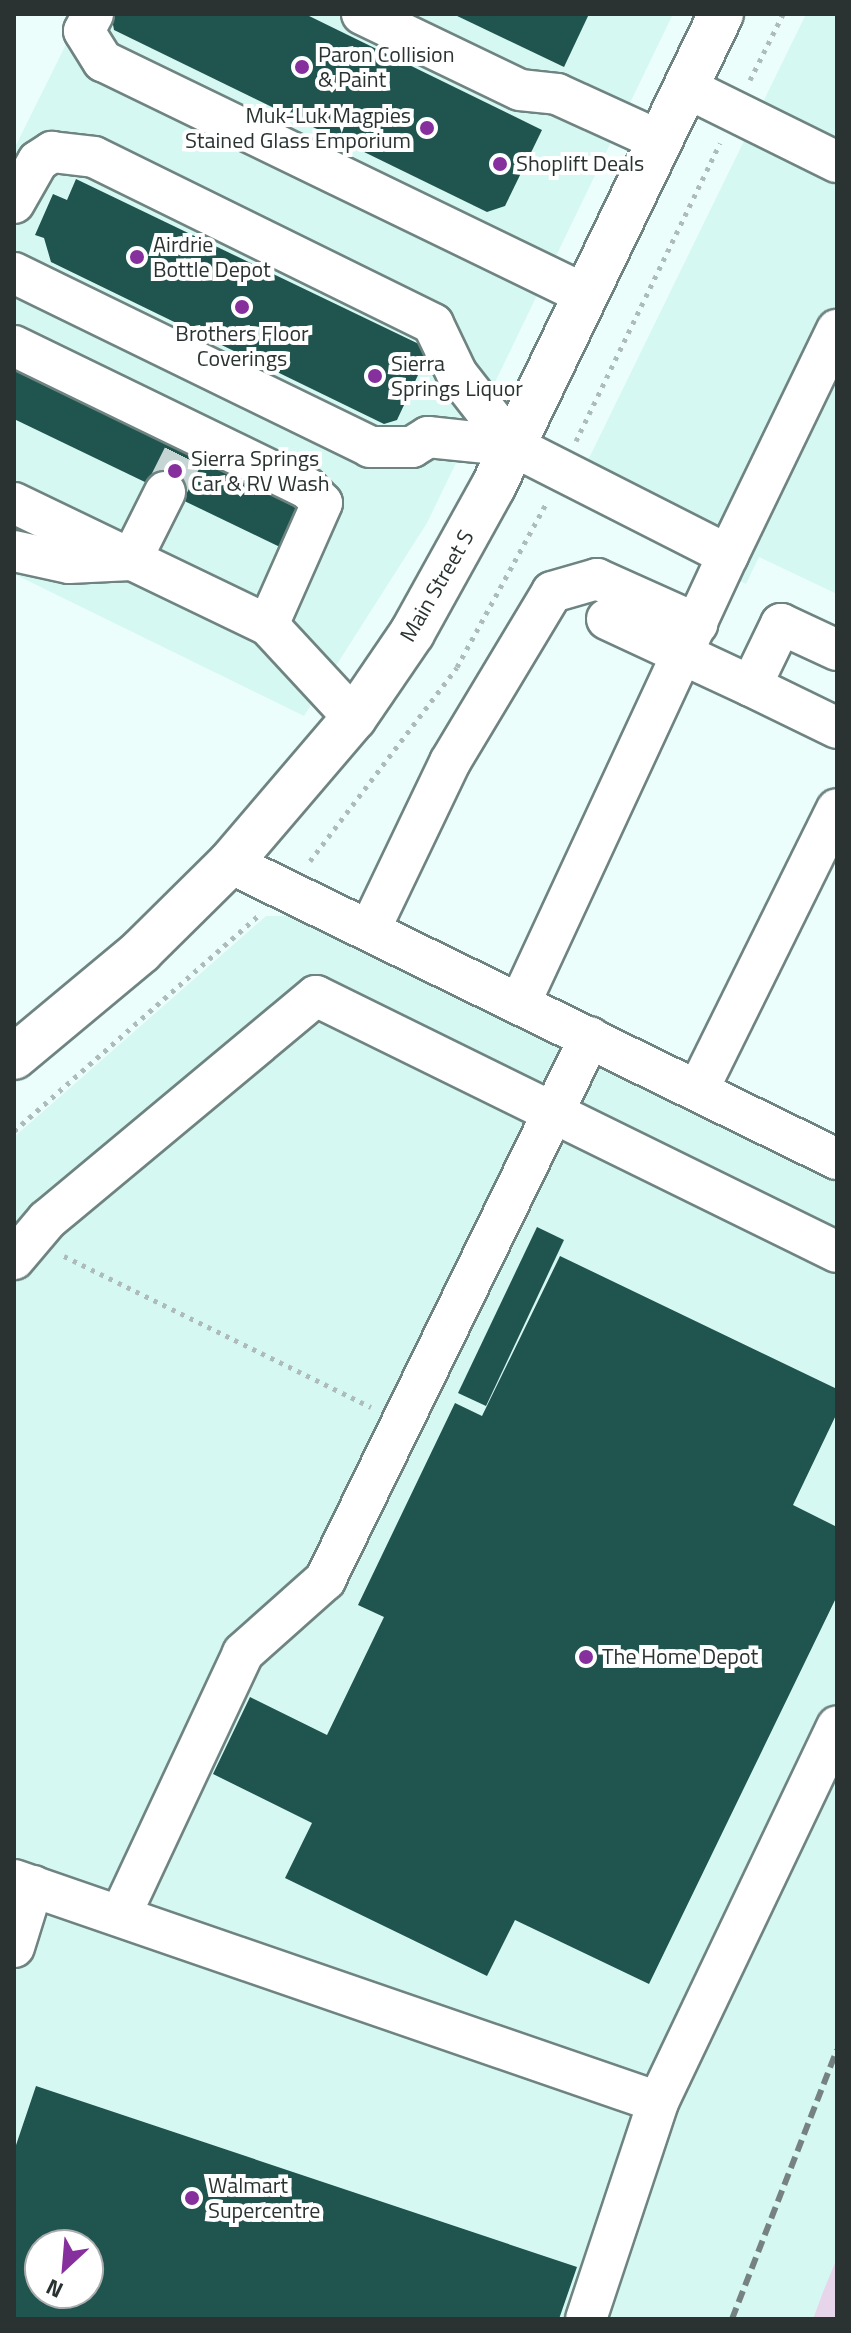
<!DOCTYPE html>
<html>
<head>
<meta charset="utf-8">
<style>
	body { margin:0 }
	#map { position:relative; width:851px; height:2333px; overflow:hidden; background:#ecfefc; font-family:"Titillium Web",sans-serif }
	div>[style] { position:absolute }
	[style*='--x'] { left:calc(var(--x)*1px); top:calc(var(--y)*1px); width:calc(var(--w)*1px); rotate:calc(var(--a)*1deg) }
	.built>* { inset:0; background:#d6f8f3 }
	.green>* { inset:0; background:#e6d5eb }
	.building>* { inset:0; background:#20544f }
	.minor-tunnel>* { height:40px; margin-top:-20px; transform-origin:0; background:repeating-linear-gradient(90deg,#c5d5d4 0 40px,transparent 0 60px) }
	.path>* { height:5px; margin-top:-2.5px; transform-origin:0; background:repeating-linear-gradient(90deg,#adbcba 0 4px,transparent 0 10px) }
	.roads { filter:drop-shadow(2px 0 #6f8481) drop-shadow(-2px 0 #6f8481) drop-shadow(0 2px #6f8481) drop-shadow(0 -2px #6f8481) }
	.minor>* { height:40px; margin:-20px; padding:0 20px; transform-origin:20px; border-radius:20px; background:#fff }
	.major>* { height:44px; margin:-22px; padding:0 22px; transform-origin:22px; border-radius:22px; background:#fff }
	.rail>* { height:6px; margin-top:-3px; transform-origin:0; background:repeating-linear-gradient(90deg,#768281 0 12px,transparent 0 18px) }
	.dots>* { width:22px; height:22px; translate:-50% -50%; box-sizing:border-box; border:4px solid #fff; border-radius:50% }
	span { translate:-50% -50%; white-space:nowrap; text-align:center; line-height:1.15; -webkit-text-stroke:8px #fff; paint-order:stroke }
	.poi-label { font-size:22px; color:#2a3332 }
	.left { translate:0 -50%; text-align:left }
	.right { translate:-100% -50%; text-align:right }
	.street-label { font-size:22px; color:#2a3332 }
	.frame { position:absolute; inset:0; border:16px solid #2a3332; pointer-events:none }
	.north { position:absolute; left:24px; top:2229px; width:80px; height:80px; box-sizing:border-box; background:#fff; border:2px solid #aaadad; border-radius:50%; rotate:206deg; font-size:22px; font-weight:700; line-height:32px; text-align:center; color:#2a3332 }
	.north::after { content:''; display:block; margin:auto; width:28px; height:36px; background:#86309e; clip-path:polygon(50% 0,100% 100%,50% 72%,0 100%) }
</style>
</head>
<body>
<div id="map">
	<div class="built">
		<i style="clip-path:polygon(81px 14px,673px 14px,427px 523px,304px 716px,14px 574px,14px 149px)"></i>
		<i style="clip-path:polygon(806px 14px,837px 14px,837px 594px,759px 557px,746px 584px,570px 497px)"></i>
		<i style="clip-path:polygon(evenodd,266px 916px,290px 916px,837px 1182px,837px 2258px,813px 2319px,14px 2319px,14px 1137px,266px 916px,40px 2245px,88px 2245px,88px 2293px,40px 2293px,40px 2245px)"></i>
	</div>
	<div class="green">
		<i style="clip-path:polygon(837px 2258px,837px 2319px,813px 2319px,823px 2292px)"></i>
	</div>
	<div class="building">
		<i style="clip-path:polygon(111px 14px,305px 14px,542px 130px,505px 206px,487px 212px,114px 30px)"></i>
		<i style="clip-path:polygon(453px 14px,589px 14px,564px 67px)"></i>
		<i style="clip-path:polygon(76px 179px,421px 345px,426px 358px,397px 420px,384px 424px,51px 262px,44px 238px,35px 235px,53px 194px,67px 200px)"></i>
		<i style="clip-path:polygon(14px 368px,302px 506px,282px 548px,14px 419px)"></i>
		<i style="clip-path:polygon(537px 1227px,564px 1240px,486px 1406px,458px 1393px)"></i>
		<i style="clip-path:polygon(560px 1256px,837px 1389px,837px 1413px,793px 1505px,837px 1527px,837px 1596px,649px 1984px,515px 1920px,487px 1976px,285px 1878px,312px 1823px,213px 1774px,250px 1697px,327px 1735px,384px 1617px,358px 1605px,455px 1403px,482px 1416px)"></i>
		<i style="clip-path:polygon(evenodd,36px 2086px,577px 2267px,559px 2319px,14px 2319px,14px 2151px,36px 2086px,40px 2245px,88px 2245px,88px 2293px,40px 2293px,40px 2245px)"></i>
	</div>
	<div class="minor-tunnel">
		<i style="--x:165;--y:492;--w:47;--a:-63.4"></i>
	</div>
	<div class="path">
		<i style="--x:750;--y:80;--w:74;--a:-63.4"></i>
		<i style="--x:576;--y:441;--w:331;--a:-64.2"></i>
		<i style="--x:310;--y:861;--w:243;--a:-52.8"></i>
		<i style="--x:457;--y:667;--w:186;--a:-61.4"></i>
		<i style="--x:14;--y:1131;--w:327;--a:-41.4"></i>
		<i style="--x:64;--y:1256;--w:342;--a:26.2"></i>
	</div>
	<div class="roads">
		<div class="minor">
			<i style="--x:93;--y:14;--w:19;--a:118"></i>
			<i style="--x:84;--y:31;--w:36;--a:58"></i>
			<i style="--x:103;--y:61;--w:537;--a:25.85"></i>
			<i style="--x:362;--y:14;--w:175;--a:25.7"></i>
			<i style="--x:520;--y:90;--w:37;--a:6"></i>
			<i style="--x:557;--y:94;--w:113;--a:24.5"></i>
			<i style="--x:685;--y:87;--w:169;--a:26.3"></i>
			<i style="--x:14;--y:203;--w:48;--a:-60.3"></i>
			<i style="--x:38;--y:161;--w:17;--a:-33"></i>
			<i style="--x:52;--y:152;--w:42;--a:6.8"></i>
			<i style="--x:94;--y:157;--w:378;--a:26.2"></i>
			<i style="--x:433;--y:324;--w:55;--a:64.4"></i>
			<i style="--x:457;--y:374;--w:91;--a:52.1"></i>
			<i style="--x:14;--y:273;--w:396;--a:26"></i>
			<i style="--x:370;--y:447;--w:42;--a:0"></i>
			<i style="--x:412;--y:447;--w:19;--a:-32"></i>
			<i style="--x:428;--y:437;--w:85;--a:6"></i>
			<i style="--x:513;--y:446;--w:241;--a:26.9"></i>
			<i style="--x:728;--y:555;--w:250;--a:-64.2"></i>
			<i style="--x:14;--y:346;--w:326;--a:25.9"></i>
			<i style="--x:307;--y:488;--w:21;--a:45"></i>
			<i style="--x:322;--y:503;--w:133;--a:113.9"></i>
			<i style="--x:14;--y:503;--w:282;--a:25.7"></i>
			<i style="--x:268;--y:625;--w:127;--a:47.2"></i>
			<i style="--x:14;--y:551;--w:56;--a:12.3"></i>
			<i style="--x:69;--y:563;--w:62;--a:-2.8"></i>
			<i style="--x:131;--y:560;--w:76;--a:-63.4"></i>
			<i style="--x:607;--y:619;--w:159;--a:25"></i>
			<i style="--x:751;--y:686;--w:69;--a:-64.2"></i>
			<i style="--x:781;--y:624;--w:62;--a:24.9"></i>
			<i style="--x:751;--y:686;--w:96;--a:26"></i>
			<i style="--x:230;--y:863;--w:675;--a:26"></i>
			<i style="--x:370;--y:929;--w:185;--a:-64.4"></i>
			<i style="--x:450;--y:762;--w:198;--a:-59"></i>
			<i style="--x:552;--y:592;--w:47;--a:-16.1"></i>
			<i style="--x:597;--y:579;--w:110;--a:24.2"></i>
			<i style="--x:520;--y:1003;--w:494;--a:-65.1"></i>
			<i style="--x:698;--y:1090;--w:313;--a:-63.7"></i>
			<i style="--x:14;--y:1259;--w:51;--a:-49.8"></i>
			<i style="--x:47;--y:1220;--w:350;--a:-39.8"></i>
			<i style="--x:316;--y:996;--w:580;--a:26.17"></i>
			<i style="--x:14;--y:1880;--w:681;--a:19.02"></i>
			<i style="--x:658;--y:2102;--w:416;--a:-64.5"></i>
			<i style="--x:121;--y:1914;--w:288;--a:-64.9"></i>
			<i style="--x:243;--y:1653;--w:110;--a:-41.7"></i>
			<i style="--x:325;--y:1580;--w:604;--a:-63.99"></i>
			<i style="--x:14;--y:1947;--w:64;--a:-72.7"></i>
			<i style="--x:586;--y:2319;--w:229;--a:-71.6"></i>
		</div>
		<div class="major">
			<i style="--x:14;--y:1057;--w:165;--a:-39.8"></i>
			<i style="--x:141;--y:951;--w:125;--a:-44.7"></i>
			<i style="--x:230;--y:863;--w:191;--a:-49.5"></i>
			<i style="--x:354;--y:718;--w:103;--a:-55.7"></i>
			<i style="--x:412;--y:633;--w:167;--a:-61"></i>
			<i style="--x:493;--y:487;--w:525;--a:-64.26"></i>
		</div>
	</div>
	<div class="rail">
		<i style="--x:732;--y:2319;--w:289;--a:-68.7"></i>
	</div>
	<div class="dots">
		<i style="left:302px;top:67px;background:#86309e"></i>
		<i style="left:427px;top:128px;background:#86309e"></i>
		<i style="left:500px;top:164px;background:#86309e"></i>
		<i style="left:137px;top:257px;background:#86309e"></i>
		<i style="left:242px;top:307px;background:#86309e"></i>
		<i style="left:375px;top:376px;background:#86309e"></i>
		<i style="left:175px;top:471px;background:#86309e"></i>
		<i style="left:586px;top:1657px;background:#86309e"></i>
		<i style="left:192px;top:2198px;background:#86309e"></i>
	</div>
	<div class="poi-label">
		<span class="left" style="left:318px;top:67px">Paron Collision<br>&amp; Paint</span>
		<span class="right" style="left:411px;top:128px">Muk-Luk Magpies<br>Stained Glass Emporium</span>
		<span class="left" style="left:516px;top:164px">Shoplift Deals</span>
		<span class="left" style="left:153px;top:257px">Airdrie<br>Bottle Depot</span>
		<span style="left:242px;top:346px">Brothers Floor<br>Coverings</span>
		<span class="left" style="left:391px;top:376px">Sierra<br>Springs Liquor</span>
		<span class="left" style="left:191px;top:471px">Sierra Springs<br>Car &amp; RV Wash</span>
		<span class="left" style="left:602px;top:1657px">The Home Depot</span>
		<span class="left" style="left:208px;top:2198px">Walmart<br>Supercentre</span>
	</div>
	<div class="street-label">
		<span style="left:437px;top:586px;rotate:-60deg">Main Street S</span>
	</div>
	<div class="frame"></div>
	<div class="north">N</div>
</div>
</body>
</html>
